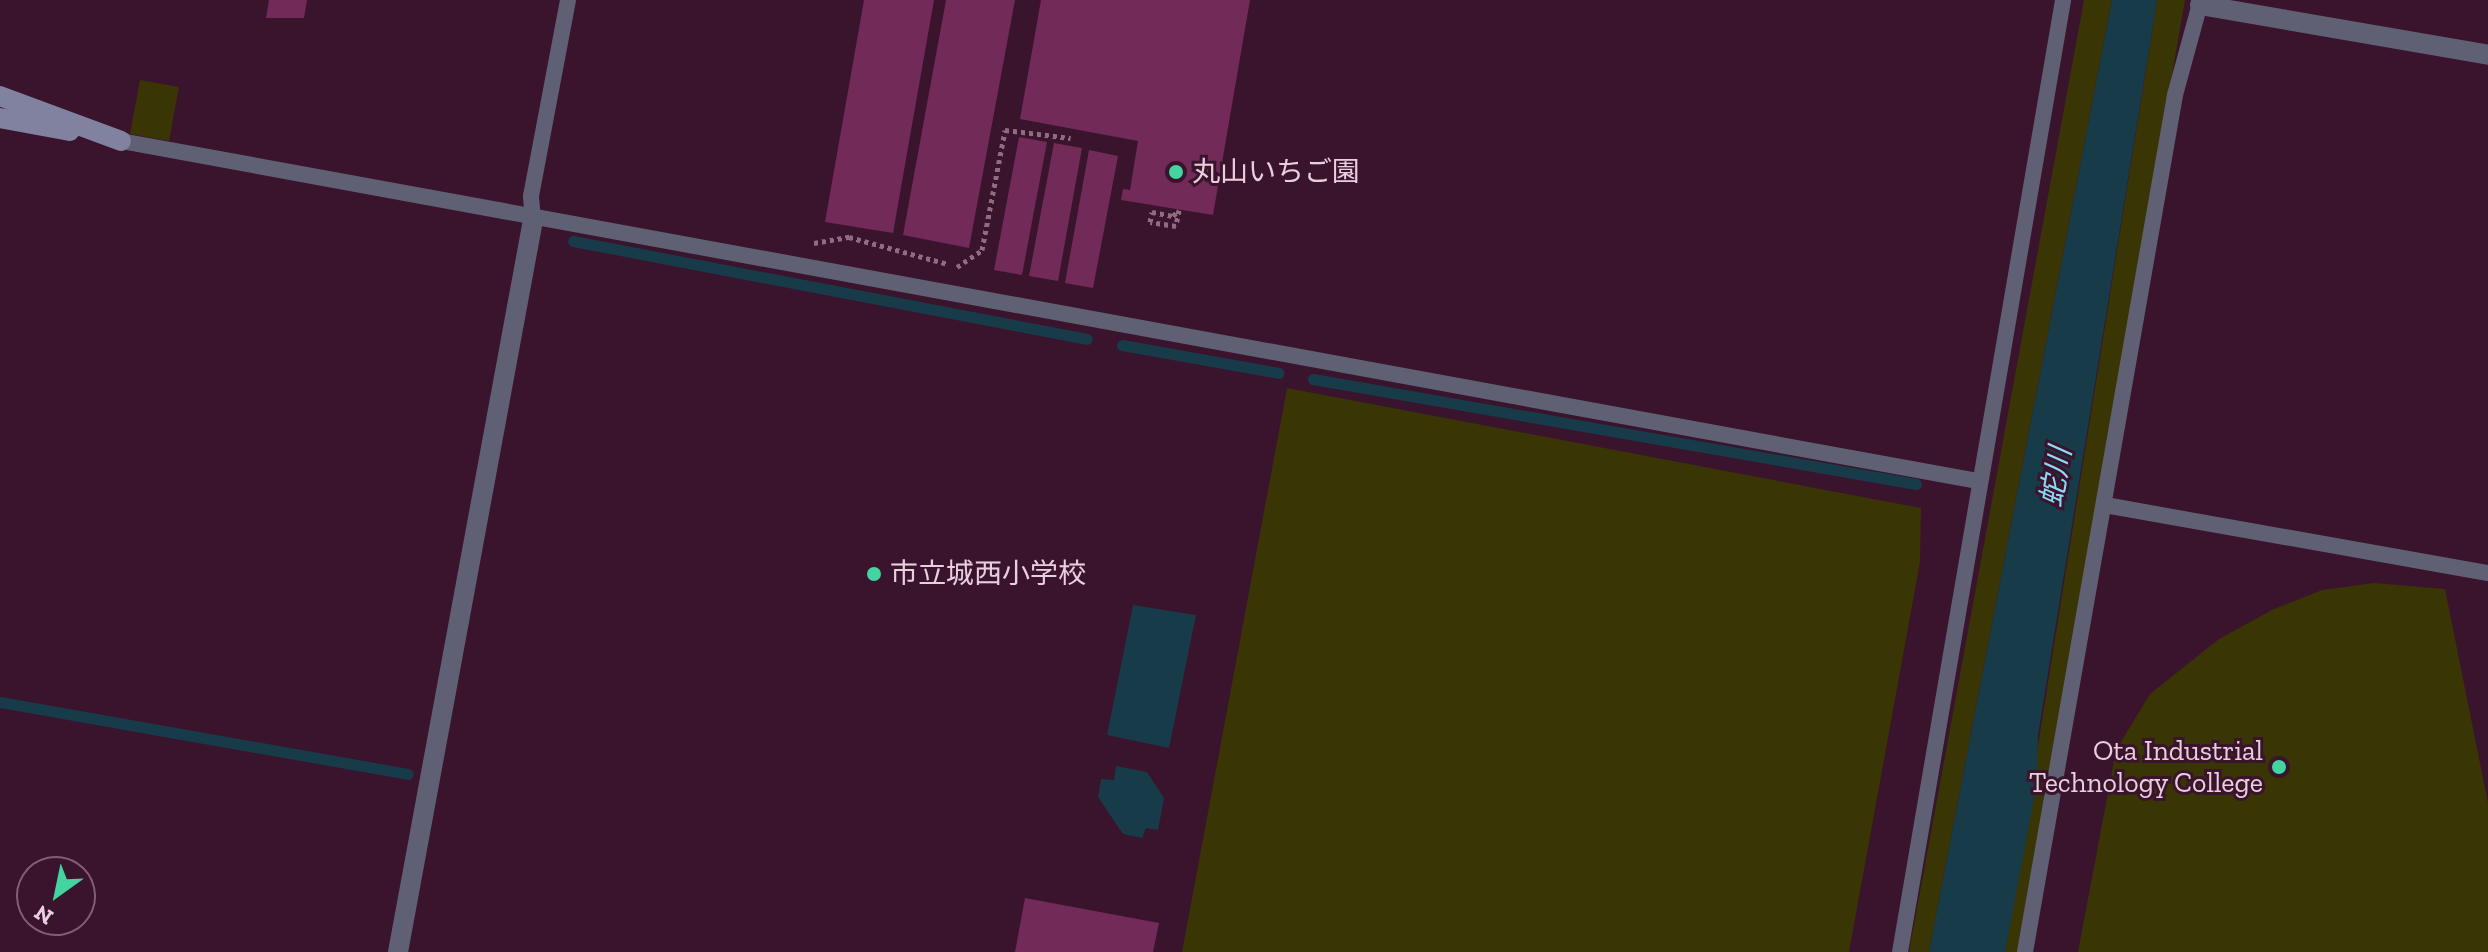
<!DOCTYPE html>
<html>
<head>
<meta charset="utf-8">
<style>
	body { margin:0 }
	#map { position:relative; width:2488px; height:952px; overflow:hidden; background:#3a142c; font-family:"Zilla Slab","Noto Sans JP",serif }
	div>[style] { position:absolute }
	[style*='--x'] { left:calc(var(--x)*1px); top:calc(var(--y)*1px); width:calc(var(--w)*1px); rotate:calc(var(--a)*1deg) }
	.green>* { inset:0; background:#393505 }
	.water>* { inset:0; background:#173b48 }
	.stream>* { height:11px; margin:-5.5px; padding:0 5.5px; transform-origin:5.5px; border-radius:5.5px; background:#173b48 }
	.building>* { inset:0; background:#722a58 }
	.path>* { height:5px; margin-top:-2.5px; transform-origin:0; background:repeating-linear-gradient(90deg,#8e6d81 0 4px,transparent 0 8px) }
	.lane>* { height:16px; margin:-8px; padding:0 8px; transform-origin:8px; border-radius:8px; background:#5f6073 }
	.street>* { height:20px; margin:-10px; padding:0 10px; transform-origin:10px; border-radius:10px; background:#5f6073 }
	.secondary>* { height:20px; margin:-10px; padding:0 10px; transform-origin:10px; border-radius:10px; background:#8181a0 }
	.dots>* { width:22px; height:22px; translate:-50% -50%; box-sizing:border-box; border:4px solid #3a142c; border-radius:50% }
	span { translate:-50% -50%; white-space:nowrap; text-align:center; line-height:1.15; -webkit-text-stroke:6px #3a142c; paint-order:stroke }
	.poi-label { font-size:28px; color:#e9cfdd }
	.left { translate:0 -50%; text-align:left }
	.right { translate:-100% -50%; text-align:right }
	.water-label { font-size:30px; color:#8cdaf8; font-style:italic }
	.north { position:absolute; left:16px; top:856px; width:80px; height:80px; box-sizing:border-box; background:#3a142c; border:2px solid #805f73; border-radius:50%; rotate:213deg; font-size:22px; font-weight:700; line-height:32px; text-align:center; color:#e9cfdd }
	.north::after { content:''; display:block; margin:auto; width:28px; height:36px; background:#44d49f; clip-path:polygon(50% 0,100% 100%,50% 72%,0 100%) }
</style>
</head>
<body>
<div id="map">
	<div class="green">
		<i style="clip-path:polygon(2084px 0,2112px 0,1929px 952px,1909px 952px)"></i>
		<i style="clip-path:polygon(2157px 0,2185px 0,2049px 783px,2017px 952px,2005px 952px)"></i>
		<i style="clip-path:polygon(140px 80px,179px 87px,169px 141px,130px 134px)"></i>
		<i style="clip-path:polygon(1287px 388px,1921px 508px,1920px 562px,1849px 952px,1182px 952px)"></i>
		<i style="clip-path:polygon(2374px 583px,2445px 589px,2488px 803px,2488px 952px,2078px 952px,2116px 750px,2150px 694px,2219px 639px,2272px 610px,2322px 590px)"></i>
	</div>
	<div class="water">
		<i style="clip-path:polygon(2112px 0,2157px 0,2038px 735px,2037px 783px,2005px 952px,1929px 952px)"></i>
		<i style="clip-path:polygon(1133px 605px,1196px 615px,1169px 748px,1107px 735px)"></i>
		<i style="clip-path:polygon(1116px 766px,1147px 772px,1164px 798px,1158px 830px,1146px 828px,1142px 838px,1123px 834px,1098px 797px,1101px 779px,1114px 780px)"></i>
	</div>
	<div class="stream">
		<i style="--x:573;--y:241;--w:523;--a:10.79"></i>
		<i style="--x:1122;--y:345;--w:159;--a:10.1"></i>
		<i style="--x:1313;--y:379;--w:612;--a:9.88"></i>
		<i style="--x:0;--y:702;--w:414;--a:10"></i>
	</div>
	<div class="building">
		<i style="clip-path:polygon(269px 0,307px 0,304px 18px,266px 18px)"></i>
		<i style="clip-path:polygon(864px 0,934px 0,893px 233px,825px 222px)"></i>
		<i style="clip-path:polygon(946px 0,1015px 0,969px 248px,903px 235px)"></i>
		<i style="clip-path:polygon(1041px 0,1250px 0,1213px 215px,1121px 200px,1123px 189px,1130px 190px,1138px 141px,1020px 119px)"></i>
		<i style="clip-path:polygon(1019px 137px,1047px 142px,1022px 275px,994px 270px)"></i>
		<i style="clip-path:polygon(1054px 143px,1082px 148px,1058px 281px,1029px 276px)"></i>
		<i style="clip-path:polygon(1089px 150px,1118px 156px,1093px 288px,1065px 283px)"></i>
		<i style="clip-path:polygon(1025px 898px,1159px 923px,1153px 952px,1015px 952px)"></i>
	</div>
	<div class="path">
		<i style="--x:1179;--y:210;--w:16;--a:101"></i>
		<i style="--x:1176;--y:226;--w:26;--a:-171"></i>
		<i style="--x:1150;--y:222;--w:10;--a:-79"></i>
		<i style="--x:1152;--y:212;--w:21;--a:11"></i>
		<i style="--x:1173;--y:216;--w:8;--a:-45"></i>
		<i style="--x:814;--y:243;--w:36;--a:-10"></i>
		<i style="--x:849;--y:237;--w:103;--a:15.3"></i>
		<i style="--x:957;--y:267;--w:30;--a:-34"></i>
		<i style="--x:982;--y:250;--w:122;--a:-79.1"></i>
		<i style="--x:1005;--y:130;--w:66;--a:6.9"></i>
	</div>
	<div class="lane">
		<i style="--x:121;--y:141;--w:1887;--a:10.38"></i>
		<i style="--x:533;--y:220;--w:24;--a:-95"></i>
		<i style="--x:531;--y:196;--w:199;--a:-79.3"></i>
		<i style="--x:2105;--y:505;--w:389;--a:10.1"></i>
		<i style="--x:1900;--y:952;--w:966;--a:-80.28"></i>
		<i style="--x:2025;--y:952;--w:870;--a:-80.07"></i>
		<i style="--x:2175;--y:95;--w:98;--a:-74.7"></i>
	</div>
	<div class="street">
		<i style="--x:2200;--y:5;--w:292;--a:9.8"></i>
		<i style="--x:398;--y:952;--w:744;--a:-79.55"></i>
	</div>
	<div class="secondary">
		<i style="--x:0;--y:96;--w:129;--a:20.4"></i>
		<i style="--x:0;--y:118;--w:71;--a:10.5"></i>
	</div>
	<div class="dots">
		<i style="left:1176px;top:172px;background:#44d49f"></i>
		<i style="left:874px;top:574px;background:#44d49f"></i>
		<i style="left:2279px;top:767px;background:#44d49f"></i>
	</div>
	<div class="poi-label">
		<span class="left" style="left:1192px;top:172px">丸山いちご園</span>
		<span class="left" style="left:890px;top:574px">市立城西小学校</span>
		<span class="right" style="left:2263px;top:767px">Ota Industrial<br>Technology College</span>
	</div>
	<div class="water-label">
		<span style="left:2056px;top:477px;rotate:-80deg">蛇川</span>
	</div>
	<div class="north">N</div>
</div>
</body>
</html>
